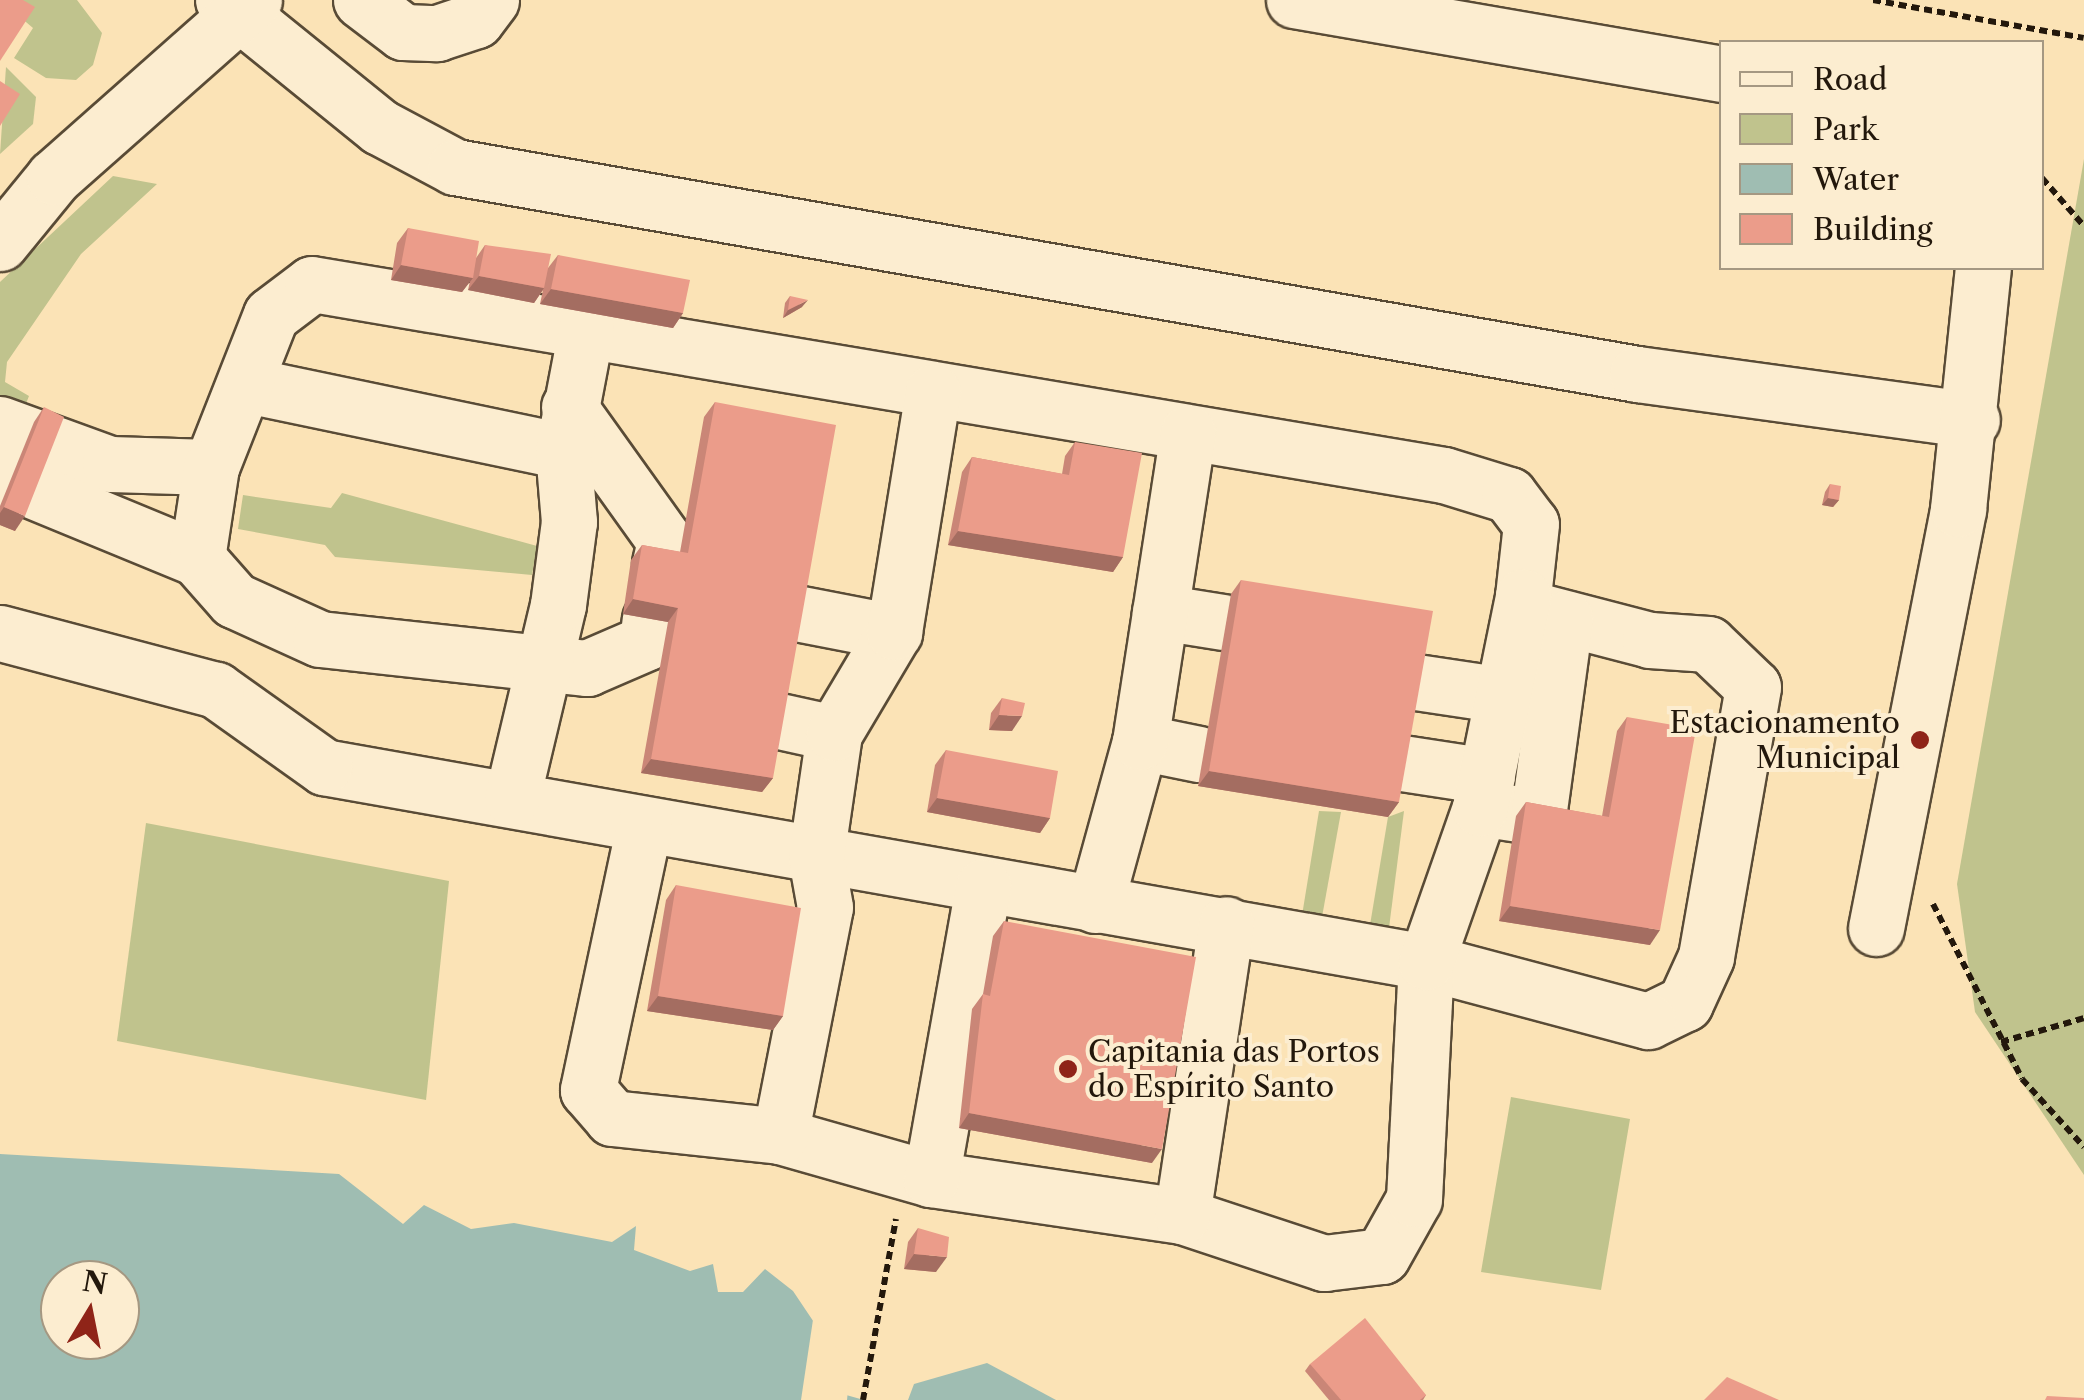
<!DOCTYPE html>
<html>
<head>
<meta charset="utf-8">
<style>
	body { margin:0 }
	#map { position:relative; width:2084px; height:1400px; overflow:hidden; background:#fbe3b6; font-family:"Libre Caslon Text",serif }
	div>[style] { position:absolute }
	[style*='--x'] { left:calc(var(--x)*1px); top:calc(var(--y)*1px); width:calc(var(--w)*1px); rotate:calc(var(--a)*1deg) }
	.green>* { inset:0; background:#c0c38d }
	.water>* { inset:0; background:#9fbdb2 }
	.pier>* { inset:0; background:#fbe3b6 }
	.path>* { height:6px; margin-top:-3px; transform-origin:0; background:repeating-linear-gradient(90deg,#23180c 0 8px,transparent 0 13px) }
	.roads { filter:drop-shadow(2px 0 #594b36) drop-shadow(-2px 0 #594b36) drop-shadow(0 2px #594b36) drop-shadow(0 -2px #594b36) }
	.minor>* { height:55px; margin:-27.5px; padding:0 27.5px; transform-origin:27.5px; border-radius:27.5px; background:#fcedd0 }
	.wall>* { inset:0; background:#ca8677 }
	.shaded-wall>* { inset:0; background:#a46d61 }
	.building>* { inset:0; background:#eb9c8a }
	.dots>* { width:28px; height:28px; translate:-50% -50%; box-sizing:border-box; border:5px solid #fcedd0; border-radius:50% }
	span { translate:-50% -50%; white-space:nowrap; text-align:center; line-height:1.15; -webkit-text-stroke:8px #fcedd0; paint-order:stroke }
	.poi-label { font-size:30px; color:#23180c }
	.right { translate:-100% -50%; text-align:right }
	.left { translate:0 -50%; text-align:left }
	.legend { position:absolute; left:1719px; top:40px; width:325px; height:230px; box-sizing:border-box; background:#fcedd0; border:2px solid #a59882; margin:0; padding:12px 18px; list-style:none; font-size:30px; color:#23180c }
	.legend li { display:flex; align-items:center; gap:20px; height:50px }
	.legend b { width:50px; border:2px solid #a59882 }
	.north { position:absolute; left:40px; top:1260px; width:100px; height:100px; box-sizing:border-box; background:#fcedd0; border:2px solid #a59882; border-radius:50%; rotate:10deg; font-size:28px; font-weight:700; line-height:40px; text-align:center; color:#23180c }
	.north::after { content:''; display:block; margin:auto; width:35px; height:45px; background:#8f2418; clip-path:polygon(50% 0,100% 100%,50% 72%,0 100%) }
</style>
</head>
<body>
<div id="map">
	<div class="green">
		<i style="clip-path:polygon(0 0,77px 0,102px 33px,93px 65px,76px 80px,46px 78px,14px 58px,33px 28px)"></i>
		<i style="clip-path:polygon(6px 67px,36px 97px,33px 124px,0 154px)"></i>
		<i style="clip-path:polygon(2084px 159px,2084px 1175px,1975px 1012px,1957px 884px)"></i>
		<i style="clip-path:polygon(113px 176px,157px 184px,81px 254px,7px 362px,5px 382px,29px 396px,16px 429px,0 420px,0 282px)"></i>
		<i style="clip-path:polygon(342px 493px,537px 546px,532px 575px,335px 557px,325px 545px,238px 529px,243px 495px,331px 508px)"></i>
		<i style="clip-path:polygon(1319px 811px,1341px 812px,1318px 939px,1299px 934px)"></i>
		<i style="clip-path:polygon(1404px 811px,1386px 951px,1366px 949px,1388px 817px)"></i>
		<i style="clip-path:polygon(146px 823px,449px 881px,426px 1100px,117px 1041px)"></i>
		<i style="clip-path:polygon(1511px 1097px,1630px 1119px,1601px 1290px,1481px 1272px)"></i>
	</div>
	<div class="water">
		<i style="clip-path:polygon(evenodd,0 1154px,339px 1174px,403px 1224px,424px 1205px,471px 1229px,514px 1223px,612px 1242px,636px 1226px,634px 1250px,690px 1271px,713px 1264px,718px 1292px,743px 1292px,765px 1269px,793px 1291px,846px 1370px,839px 1393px,864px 1400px,0 1400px,0 1154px,60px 1280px,120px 1280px,120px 1340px,60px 1340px,60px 1280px)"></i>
		<i style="clip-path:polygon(987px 1363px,1056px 1400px,908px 1400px,914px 1384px)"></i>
	</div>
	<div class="pier">
		<i style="clip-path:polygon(814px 1313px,850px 1368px,847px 1400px,801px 1400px)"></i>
	</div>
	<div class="path">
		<i style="--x:1873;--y:0;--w:214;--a:10.2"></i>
		<i style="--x:2042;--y:178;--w:64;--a:48.8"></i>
		<i style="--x:1933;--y:904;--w:196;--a:63"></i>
		<i style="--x:2022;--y:1079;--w:92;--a:47.6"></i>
		<i style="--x:2001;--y:1042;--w:86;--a:-16.1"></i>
		<i style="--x:863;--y:1400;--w:184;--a:-79.7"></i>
	</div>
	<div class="roads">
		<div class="minor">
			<i style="--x:223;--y:0;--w:202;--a:39"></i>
			<i style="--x:380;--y:127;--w:85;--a:28.1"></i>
			<i style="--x:455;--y:167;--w:1200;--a:9.93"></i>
			<i style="--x:1637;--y:374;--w:338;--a:7.8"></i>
			<i style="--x:361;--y:0;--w:53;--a:37.3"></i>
			<i style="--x:403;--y:32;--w:34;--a:2"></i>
			<i style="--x:437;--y:33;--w:41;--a:-18.4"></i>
			<i style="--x:476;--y:20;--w:25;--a:-53"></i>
			<i style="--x:1294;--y:0;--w:434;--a:9.8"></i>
			<i style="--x:0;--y:243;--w:85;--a:-50.7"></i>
			<i style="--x:54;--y:177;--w:267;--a:-41.5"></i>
			<i style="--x:247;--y:385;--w:323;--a:11.8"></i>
			<i style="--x:569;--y:407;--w:165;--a:54.4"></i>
			<i style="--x:665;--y:541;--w:23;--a:103"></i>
			<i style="--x:0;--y:424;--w:117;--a:20"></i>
			<i style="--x:110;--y:464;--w:101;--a:1.7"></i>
			<i style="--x:211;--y:467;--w:163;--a:-68.5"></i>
			<i style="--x:271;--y:315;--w:51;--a:-37.1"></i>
			<i style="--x:312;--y:284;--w:1148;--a:9.58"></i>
			<i style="--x:1444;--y:475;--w:68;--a:17.1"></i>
			<i style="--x:1509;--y:495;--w:36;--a:53"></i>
			<i style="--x:1531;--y:524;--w:72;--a:96.3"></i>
			<i style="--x:1523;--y:596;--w:18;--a:49"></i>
			<i style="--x:1535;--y:610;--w:119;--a:14.6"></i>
			<i style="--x:1650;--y:640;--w:58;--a:3.9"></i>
			<i style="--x:1708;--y:644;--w:62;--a:43.7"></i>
			<i style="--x:1753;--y:687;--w:274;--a:99.9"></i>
			<i style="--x:1706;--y:957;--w:51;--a:114.5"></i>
			<i style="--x:1685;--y:1003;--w:41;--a:154.1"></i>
			<i style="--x:1648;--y:1021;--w:230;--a:-165.1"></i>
			<i style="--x:1426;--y:962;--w:1119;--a:-169.97"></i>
			<i style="--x:324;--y:767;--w:133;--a:-144.5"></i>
			<i style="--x:216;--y:690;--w:223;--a:-165.2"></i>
			<i style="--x:0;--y:477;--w:213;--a:22.4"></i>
			<i style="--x:197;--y:558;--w:56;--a:48.6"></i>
			<i style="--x:234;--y:600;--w:94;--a:24.4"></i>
			<i style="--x:320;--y:639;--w:269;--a:6.2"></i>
			<i style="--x:587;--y:668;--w:65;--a:-23.4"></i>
			<i style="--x:647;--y:642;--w:23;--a:-83"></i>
			<i style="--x:197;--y:558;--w:92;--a:-81.3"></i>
			<i style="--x:1160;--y:612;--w:64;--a:9"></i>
			<i style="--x:796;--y:613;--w:100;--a:11"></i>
			<i style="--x:1416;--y:682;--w:88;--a:8.5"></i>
			<i style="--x:775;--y:720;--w:60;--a:12.4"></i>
			<i style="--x:1140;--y:742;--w:60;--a:11.5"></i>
			<i style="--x:1402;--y:763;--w:86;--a:8.7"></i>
			<i style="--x:512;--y:798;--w:198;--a:-76.6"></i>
			<i style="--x:558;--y:605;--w:84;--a:-82.5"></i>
			<i style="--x:569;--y:522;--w:71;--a:-94.8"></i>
			<i style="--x:563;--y:451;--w:123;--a:-79.2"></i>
			<i style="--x:1480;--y:808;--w:59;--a:8.8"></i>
			<i style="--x:1538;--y:817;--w:200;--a:-82.2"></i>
			<i style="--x:644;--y:826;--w:270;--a:102"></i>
			<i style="--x:588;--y:1090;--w:37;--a:49"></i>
			<i style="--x:612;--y:1118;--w:169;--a:6.1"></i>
			<i style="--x:780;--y:1136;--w:157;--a:15.9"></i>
			<i style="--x:931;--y:1179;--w:254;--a:8.4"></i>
			<i style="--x:1182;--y:1216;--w:150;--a:18.3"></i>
			<i style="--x:1324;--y:1263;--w:58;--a:-6.9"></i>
			<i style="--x:1382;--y:1256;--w:65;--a:-60.7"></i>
			<i style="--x:1414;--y:1199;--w:237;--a:-87.1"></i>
			<i style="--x:1426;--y:962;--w:163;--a:-70.7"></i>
			<i style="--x:1480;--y:808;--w:216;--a:-78.5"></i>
			<i style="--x:1095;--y:905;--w:169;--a:-74.6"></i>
			<i style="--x:1140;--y:742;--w:313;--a:-81.2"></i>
			<i style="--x:1876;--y:928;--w:427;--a:-78.9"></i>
			<i style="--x:1958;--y:509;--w:242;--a:-84.1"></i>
			<i style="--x:780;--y:1136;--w:233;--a:-78.9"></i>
			<i style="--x:825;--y:907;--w:51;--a:-100.2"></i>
			<i style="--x:816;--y:857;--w:125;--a:-81.7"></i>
			<i style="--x:834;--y:733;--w:117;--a:-59.3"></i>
			<i style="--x:894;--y:632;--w:243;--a:-80.8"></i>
			<i style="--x:931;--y:1179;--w:297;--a:-79.9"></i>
			<i style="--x:1182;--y:1216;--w:295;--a:-81.4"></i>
		</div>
	</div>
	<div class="wall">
		<i style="clip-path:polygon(408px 228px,476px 258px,485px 245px,548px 268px,558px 255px,683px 313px,673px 328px,540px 304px,543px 290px,534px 303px,468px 290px,470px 281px,462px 292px,391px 280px,397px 243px)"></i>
		<i style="clip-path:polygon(790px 296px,802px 307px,783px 318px,785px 303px)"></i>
		<i style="clip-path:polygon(715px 402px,773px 778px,762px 792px,641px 773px,668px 622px,623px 614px,631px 560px,642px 545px,680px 552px,704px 417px)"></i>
		<i style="clip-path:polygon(44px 407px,15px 531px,0 525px,0 506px,34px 422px)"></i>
		<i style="clip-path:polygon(1075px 442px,1123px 557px,1113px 572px,948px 545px,962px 472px,972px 457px,1062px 474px,1065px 456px)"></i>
		<i style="clip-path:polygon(1830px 484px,1839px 500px,1833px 507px,1822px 505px,1825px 492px)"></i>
		<i style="clip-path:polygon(1241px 580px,1399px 802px,1388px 817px,1198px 786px,1231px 594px)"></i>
		<i style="clip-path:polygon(1002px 698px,1012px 731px,989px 730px,991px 713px)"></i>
		<i style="clip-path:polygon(1627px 717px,1650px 945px,1499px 921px,1516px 816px,1526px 802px,1602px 816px,1617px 731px)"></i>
		<i style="clip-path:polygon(946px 750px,1050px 818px,1040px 833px,927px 812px,935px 765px)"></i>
		<i style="clip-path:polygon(676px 885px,783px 1016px,773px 1030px,647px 1011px,666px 900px)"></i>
		<i style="clip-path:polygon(1004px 921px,1152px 1163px,959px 1128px,972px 1009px,983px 994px,993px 936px)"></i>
		<i style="clip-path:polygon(918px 1228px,936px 1272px,904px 1269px,908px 1242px)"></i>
		<i style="clip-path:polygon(1310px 1364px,1426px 1395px,1423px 1400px,1329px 1400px,1305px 1371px)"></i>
	</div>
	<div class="shaded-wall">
		<i style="clip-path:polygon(401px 265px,473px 278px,462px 292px,391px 280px)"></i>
		<i style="clip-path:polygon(479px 276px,544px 288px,534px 303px,468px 290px)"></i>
		<i style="clip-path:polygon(551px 289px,683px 313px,673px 328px,540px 304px)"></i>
		<i style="clip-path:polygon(808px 300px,802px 307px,783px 318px,788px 310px)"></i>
		<i style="clip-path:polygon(1828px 498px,1839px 500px,1833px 507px,1822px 505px)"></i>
		<i style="clip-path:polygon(4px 507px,25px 516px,15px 531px,0 525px,0 513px)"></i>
		<i style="clip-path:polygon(958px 531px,1123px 557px,1113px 572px,948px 545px)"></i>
		<i style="clip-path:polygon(633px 599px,678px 608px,668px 622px,623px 614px)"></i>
		<i style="clip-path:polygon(999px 715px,1022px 716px,1012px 731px,989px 730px)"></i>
		<i style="clip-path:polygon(651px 759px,773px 778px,762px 792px,641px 773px)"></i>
		<i style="clip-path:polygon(1209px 771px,1399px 802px,1388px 817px,1198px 786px)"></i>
		<i style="clip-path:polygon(937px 798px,1050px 818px,1040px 833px,927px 812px)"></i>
		<i style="clip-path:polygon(1510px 906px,1660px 930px,1650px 945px,1499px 921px)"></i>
		<i style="clip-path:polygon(658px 996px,783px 1016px,773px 1030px,647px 1011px)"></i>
		<i style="clip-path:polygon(969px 1113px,1162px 1149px,1152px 1163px,959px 1128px)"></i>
		<i style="clip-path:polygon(914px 1254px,947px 1257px,936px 1272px,904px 1269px)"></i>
	</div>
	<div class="building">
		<i style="clip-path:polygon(0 0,23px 0,35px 7px,0 61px)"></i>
		<i style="clip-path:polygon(0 81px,20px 94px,0 126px)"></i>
		<i style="clip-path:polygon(408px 228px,479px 241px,473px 278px,401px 265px)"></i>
		<i style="clip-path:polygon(485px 245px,551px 254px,544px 288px,479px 276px)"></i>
		<i style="clip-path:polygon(558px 255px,690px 280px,683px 313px,551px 289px)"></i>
		<i style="clip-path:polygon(790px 296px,808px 300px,788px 310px)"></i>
		<i style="clip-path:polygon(715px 402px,836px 425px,773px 778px,651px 759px,678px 608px,633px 599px,642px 545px,688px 553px)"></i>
		<i style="clip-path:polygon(44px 407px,64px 417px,25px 516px,4px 507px)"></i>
		<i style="clip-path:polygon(1075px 442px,1142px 453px,1123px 557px,958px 531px,972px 457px,1069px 475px)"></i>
		<i style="clip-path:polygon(1830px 484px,1841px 486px,1839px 500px,1828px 498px)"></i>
		<i style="clip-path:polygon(1241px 580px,1433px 611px,1399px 802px,1209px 771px)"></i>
		<i style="clip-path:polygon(1002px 698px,1025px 703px,1022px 716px,999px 715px)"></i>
		<i style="clip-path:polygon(1627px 717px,1696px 729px,1660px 930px,1510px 906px,1526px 802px,1609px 817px)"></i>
		<i style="clip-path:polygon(946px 750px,1058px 771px,1050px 818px,937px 798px)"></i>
		<i style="clip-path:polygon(676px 885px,801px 908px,783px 1016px,658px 996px)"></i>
		<i style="clip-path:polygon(1004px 921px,1196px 957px,1162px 1149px,969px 1113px,983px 994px,990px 996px)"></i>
		<i style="clip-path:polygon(918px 1228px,949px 1237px,947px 1257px,914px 1254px)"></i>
		<i style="clip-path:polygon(1365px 1318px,1426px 1395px,1420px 1400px,1341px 1400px,1310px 1364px)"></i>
		<i style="clip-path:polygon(1727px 1377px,1779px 1400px,1704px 1400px)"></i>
		<i style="clip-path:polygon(2047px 1396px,2084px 1398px,2084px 1400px,2045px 1400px)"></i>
	</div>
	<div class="dots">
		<i style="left:1920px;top:740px;background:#8f2418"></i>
		<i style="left:1068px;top:1069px;background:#8f2418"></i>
	</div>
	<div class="poi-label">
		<span class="right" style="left:1900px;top:740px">Estacionamento<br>Municipal</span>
		<span class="left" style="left:1088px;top:1069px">Capitania das Portos<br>do Espírito Santo</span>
	</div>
	<ul class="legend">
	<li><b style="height:12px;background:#fcedd0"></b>Road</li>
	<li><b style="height:28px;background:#c0c38d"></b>Park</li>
	<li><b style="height:28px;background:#9fbdb2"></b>Water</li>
	<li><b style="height:28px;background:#eb9c8a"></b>Building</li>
	</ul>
	<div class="north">N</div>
</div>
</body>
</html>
